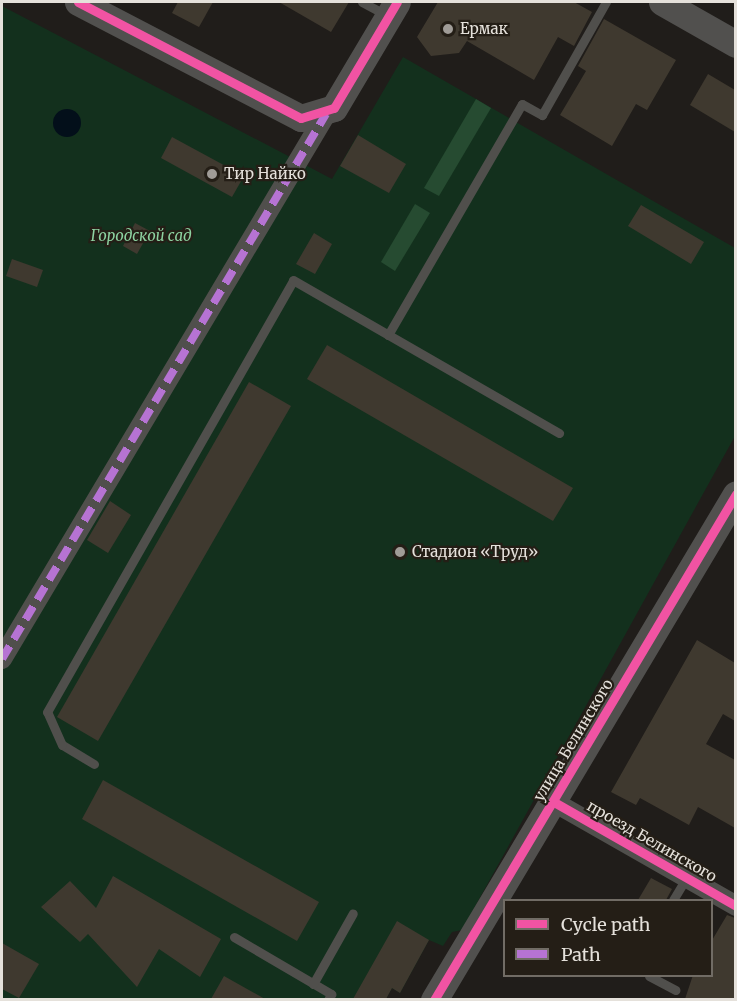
<!DOCTYPE html>
<html>
<head>
<meta charset="utf-8">
<style>
	body { margin:0 }
	#map { position:relative; width:737px; height:1001px; overflow:hidden; background:#201d1a; font-family:Merriweather,serif }
	div>[style] { position:absolute }
	[style*='--x'] { left:calc(var(--x)*1px); top:calc(var(--y)*1px); width:calc(var(--w)*1px); rotate:calc(var(--a)*1deg) }
	.green>* { inset:0; background:#13301d }
	.forest>* { inset:0; background:#264b31 }
	.water>* { inset:0; background:#030f1a }
	.round { border-radius:50% }
	.building>* { inset:0; background:#3f392f }
	.lane>* { height:9px; margin:-4.5px; padding:0 4.5px; transform-origin:4.5px; border-radius:4.5px; background:#504f4c }
	.street>* { height:20px; margin:-10px; padding:0 10px; transform-origin:10px; border-radius:10px; background:#504f4c }
	.secondary>* { height:27px; margin:-13.5px; padding:0 13.5px; transform-origin:13.5px; border-radius:13.5px; background:#51504e }
	.quiet>* { height:8px; margin-top:-4px; transform-origin:0; background:repeating-linear-gradient(90deg,#b673d3 0 15px,transparent 0 23px) }
	.cycleway>* { height:9px; margin:-4.5px; padding:0 4.5px; transform-origin:4.5px; border-radius:4.5px; background:#f153a3 }
	.dots>* { width:16px; height:16px; translate:-50% -50%; box-sizing:border-box; border:3px solid #241e16; border-radius:50% }
	span { translate:-50% -50%; white-space:nowrap; text-align:center; line-height:1.15; -webkit-text-stroke:4.5px #241e16; paint-order:stroke }
	.poi-label { font-size:15px; color:#e5e1db }
	.left { translate:0 -50%; text-align:left }
	.park-label { font-size:15px; color:#8dd2a1; font-style:italic }
	.street-label { font-size:15px; color:#e5e1db }
	.frame { position:absolute; inset:0; border:3px solid #e5e1db; pointer-events:none }
	.legend { position:absolute; left:503px; top:899px; width:210px; height:78px; box-sizing:border-box; background:#241e16; border:2px solid #716c65; margin:0; padding:8px 10px; list-style:none; font-size:18px; color:#e5e1db }
	.legend li { display:flex; align-items:center; gap:12px; height:30px }
	.legend b { width:30px; border:2px solid #716c65 }
</style>
</head>
<body>
<div id="map">
	<div class="green">
		<i style="clip-path:polygon(2px 6px,332px 179px,403px 57px,735px 248px,735px 436px,462px 930px,452px 932px,443px 946px,429px 940px,400px 993px,392px 988px,386px 999px,2px 999px)"></i>
	</div>
	<div class="forest">
		<i style="clip-path:polygon(476px 99px,491px 108px,439px 196px,424px 188px)"></i>
		<i style="clip-path:polygon(415px 204px,430px 213px,395px 271px,381px 262px)"></i>
	</div>
	<div class="water">
		<i class="round" style="left:53px;top:109px;width:28px;height:28px"></i>
	</div>
	<div class="building">
		<i style="clip-path:polygon(178px 2px,213px 2px,199px 27px,172px 13px)"></i>
		<i style="clip-path:polygon(279px 2px,349px 2px,331px 32px)"></i>
		<i style="clip-path:polygon(438px 2px,574px 2px,592px 12px,574px 46px,558px 37px,534px 80px,467px 41px,459px 53px,431px 56px,417px 37px)"></i>
		<i style="clip-path:polygon(604px 19px,676px 60px,647px 110px,636px 104px,612px 146px,560px 115px,586px 71px,578px 66px)"></i>
		<i style="clip-path:polygon(708px 74px,735px 90px,735px 132px,690px 105px)"></i>
		<i style="clip-path:polygon(358px 135px,406px 164px,389px 193px,340px 166px)"></i>
		<i style="clip-path:polygon(172px 137px,244px 176px,232px 197px,161px 158px)"></i>
		<i style="clip-path:polygon(641px 205px,704px 242px,691px 264px,628px 226px)"></i>
		<i style="clip-path:polygon(135px 223px,150px 231px,137px 254px,123px 246px)"></i>
		<i style="clip-path:polygon(314px 233px,332px 244px,315px 274px,296px 264px)"></i>
		<i style="clip-path:polygon(12px 259px,43px 270px,37px 287px,6px 276px)"></i>
		<i style="clip-path:polygon(327px 345px,573px 488px,553px 521px,307px 379px)"></i>
		<i style="clip-path:polygon(249px 382px,291px 406px,98px 741px,57px 717px)"></i>
		<i style="clip-path:polygon(110px 501px,131px 515px,108px 553px,87px 540px)"></i>
		<i style="clip-path:polygon(697px 640px,735px 663px,735px 721px,723px 714px,706px 744px,735px 760px,735px 828px,698px 807px,689px 825px,640px 798px,636px 805px,611px 792px)"></i>
		<i style="clip-path:polygon(103px 780px,319px 902px,297px 941px,82px 819px)"></i>
		<i style="clip-path:polygon(113px 876px,221px 939px,200px 977px,159px 949px,137px 987px,88px 934px,80px 942px,41px 907px,70px 881px,96px 908px)"></i>
		<i style="clip-path:polygon(651px 878px,672px 889px,666px 900px,638px 900px)"></i>
		<i style="clip-path:polygon(727px 915px,735px 918px,735px 999px,685px 999px,693px 975px,711px 975px,711px 942px)"></i>
		<i style="clip-path:polygon(397px 921px,429px 940px,400px 993px,392px 988px,386px 999px,353px 999px)"></i>
		<i style="clip-path:polygon(2px 943px,39px 964px,19px 998px,2px 989px)"></i>
		<i style="clip-path:polygon(224px 976px,265px 999px,211px 999px)"></i>
	</div>
	<div class="lane">
		<i style="--x:362;--y:2;--w:27;--a:28"></i>
		<i style="--x:388;--y:335;--w:267;--a:-59.9"></i>
		<i style="--x:522;--y:104;--w:23;--a:29"></i>
		<i style="--x:542;--y:115;--w:130;--a:-60.5"></i>
		<i style="--x:94;--y:764;--w:37;--a:-149"></i>
		<i style="--x:62;--y:745;--w:36;--a:-114"></i>
		<i style="--x:47;--y:712;--w:497;--a:-60.3"></i>
		<i style="--x:293;--y:280;--w:307;--a:29.9"></i>
		<i style="--x:673;--y:900;--w:26;--a:-59"></i>
		<i style="--x:234;--y:937;--w:113;--a:30.4"></i>
		<i style="--x:331;--y:994;--w:7;--a:117"></i>
		<i style="--x:649;--y:976;--w:30;--a:28"></i>
		<i style="--x:313;--y:984;--w:81;--a:-60.6"></i>
	</div>
	<div class="street">
		<i style="--x:2;--y:659;--w:634;--a:-59.27"></i>
		<i style="--x:554;--y:802;--w:210;--a:29.7"></i>
	</div>
	<div class="secondary">
		<i style="--x:78;--y:2;--w:251;--a:27.5"></i>
		<i style="--x:301;--y:118;--w:34;--a:-17"></i>
		<i style="--x:334;--y:108;--w:123;--a:-59.3"></i>
		<i style="--x:662;--y:2;--w:85;--a:29.6"></i>
		<i style="--x:434;--y:1000;--w:589;--a:-59.17"></i>
	</div>
	<div class="quiet">
		<i style="--x:2;--y:659;--w:634;--a:-59.27"></i>
	</div>
	<div class="cycleway">
		<i style="--x:78;--y:2;--w:251;--a:27.5"></i>
		<i style="--x:301;--y:118;--w:34;--a:-17"></i>
		<i style="--x:334;--y:108;--w:123;--a:-59.3"></i>
		<i style="--x:554;--y:802;--w:210;--a:29.7"></i>
		<i style="--x:434;--y:1000;--w:589;--a:-59.17"></i>
	</div>
	<div class="dots">
		<i style="left:448px;top:29px;background:#a09c97"></i>
		<i style="left:212px;top:174px;background:#a09c97"></i>
		<i style="left:400px;top:552px;background:#a09c97"></i>
	</div>
	<div class="poi-label">
		<span class="left" style="left:460px;top:29px">Ермак</span>
		<span class="left" style="left:224px;top:174px">Тир Найко</span>
		<span class="left" style="left:412px;top:552px">Стадион «Труд»</span>
	</div>
	<div class="park-label">
		<span style="left:141px;top:236px">Городской сад</span>
	</div>
	<div class="street-label">
		<span style="left:573px;top:740px;rotate:-59deg">улица Белинского</span>
		<span style="left:652px;top:841px;rotate:30deg">проезд Белинского</span>
	</div>
	<div class="frame"></div>
	<ul class="legend">
	<li><b style="height:8px;background:#f153a3"></b>Cycle path</li>
	<li><b style="height:8px;background:#b673d3"></b>Path</li>
	</ul>
</div>
</body>
</html>
